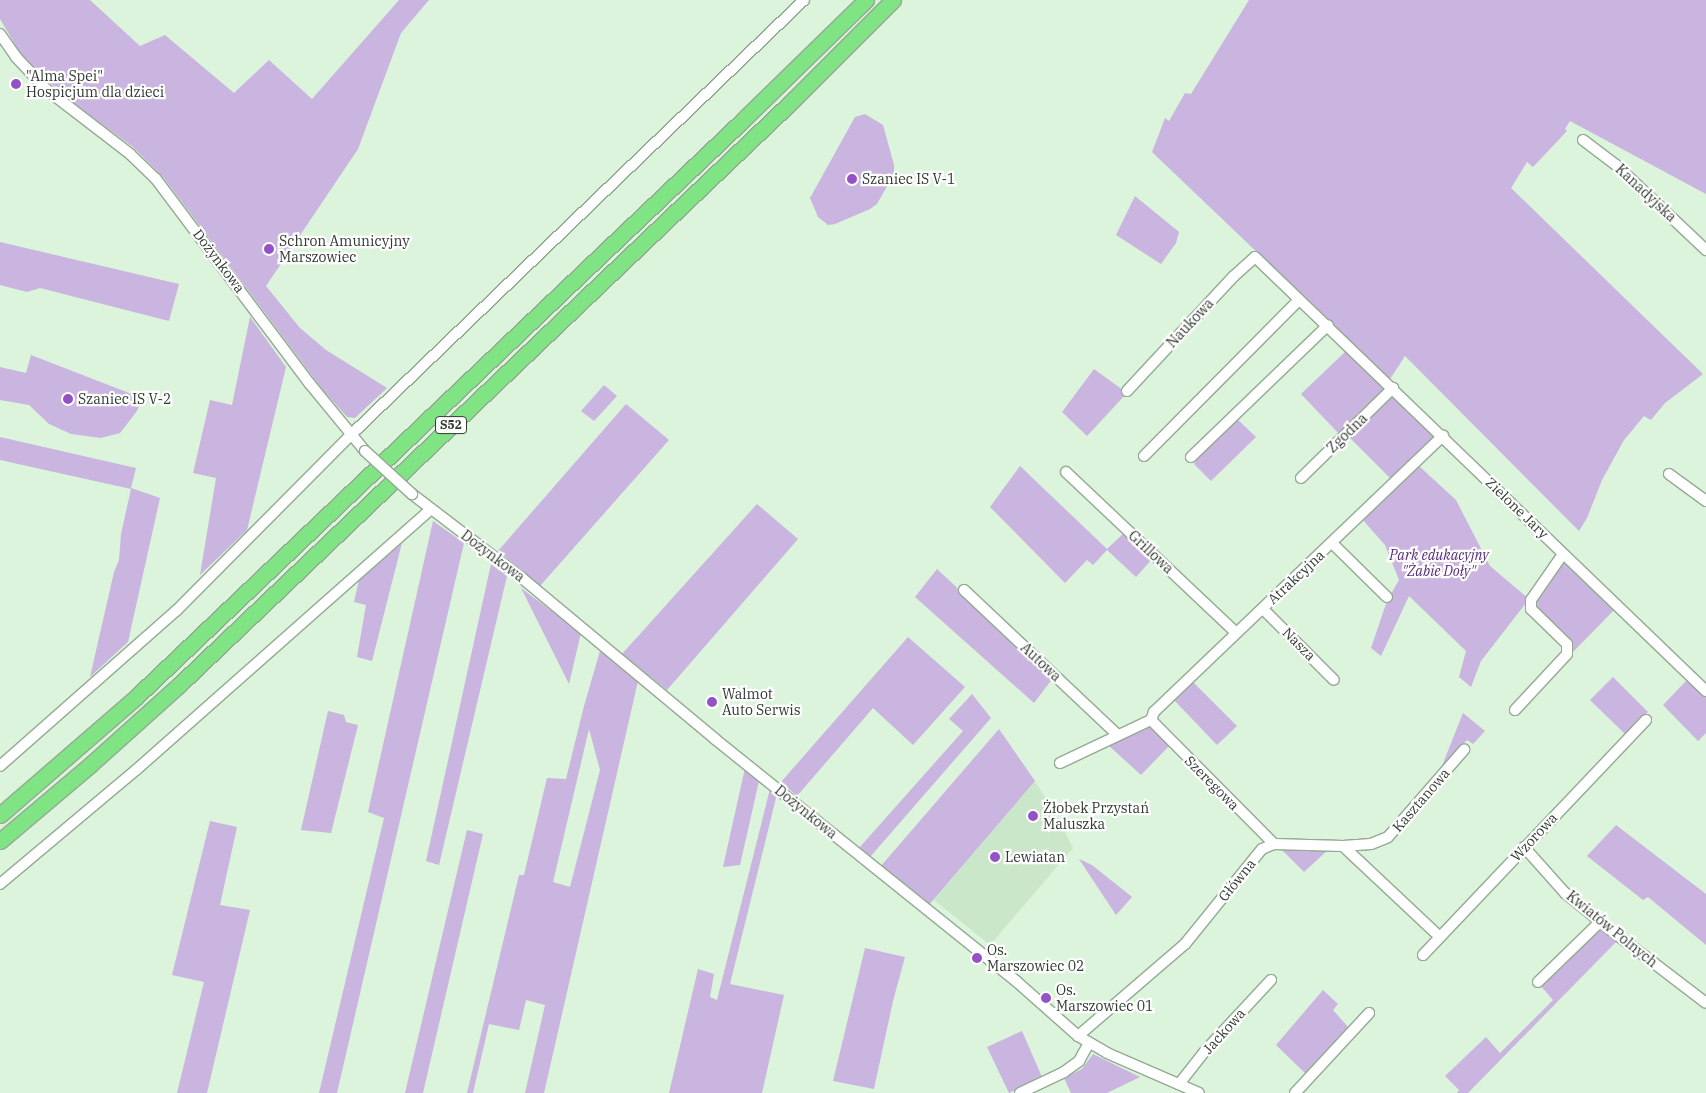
<!DOCTYPE html>
<html>
<head>
<meta charset="utf-8">
<style>
	body { margin:0 }
	#map { position:relative; width:1706px; height:1093px; overflow:hidden; background:#dbf4db; font-family:"IBM Plex Serif",serif }
	div>[style] { position:absolute }
	[style*='--x'] { left:calc(var(--x)*1px); top:calc(var(--y)*1px); width:calc(var(--w)*1px); rotate:calc(var(--a)*1deg) }
	.built>* { inset:0; background:#cae7ca }
	.green>* { inset:0; background:#cab4e0 }
	.roads { filter:drop-shadow(1px 0 #93aa93) drop-shadow(-1px 0 #93aa93) drop-shadow(0 1px #93aa93) drop-shadow(0 -1px #93aa93) }
	.minor>* { height:10px; margin:-5px; padding:0 5px; transform-origin:5px; border-radius:5px; background:#fff }
	.highway>* { height:15px; margin:-7.5px; padding:0 7.5px; transform-origin:7.5px; border-radius:7.5px; background:#80e485 }
	.bridges { filter:drop-shadow(1px 0 #93aa93) drop-shadow(-1px 0 #93aa93) drop-shadow(0 1px #93aa93) drop-shadow(0 -1px #93aa93) }
	.minor-bridge>* { height:10px; margin:-5px; padding:0 5px; transform-origin:5px; border-radius:5px; background:#fff }
	.dots>* { width:14px; height:14px; translate:-50% -50%; box-sizing:border-box; border:2px solid #fff; border-radius:50% }
	span { translate:-50% -50%; white-space:nowrap; text-align:center; line-height:1.15; -webkit-text-stroke:4.5px #fff; paint-order:stroke }
	.shield-label span { padding:1px 4px; background:#fff; border:1px solid; border-radius:4px; -webkit-text-stroke-width:0 }
	.shield-label { font-size:12px; color:#313a31; font-weight:700 }
	.poi-label { font-size:14px; color:#313a31 }
	.left { translate:0 -50%; text-align:left }
	.street-label { font-size:14px; color:#313a31 }
	.park-label { font-size:14px; color:#582a7a; font-style:italic }
</style>
</head>
<body>
<div id="map">
	<div class="built">
		<i style="clip-path:polygon(1035px 781px,1057px 816px,1073px 848px,990px 945px,934px 900px)"></i>
	</div>
	<div class="green">
		<i style="clip-path:polygon(0 0,90px 0,140px 46px,165px 35px,234px 93px,269px 60px,312px 99px,399px 0,429px 0,401px 33px,358px 149px,266px 286px,300px 328px,326px 350px,387px 388px,355px 418px,347px 417px,322px 389px,163px 177px,133px 147px,73px 103px,33px 68px,20px 53px,0 19px)"></i>
		<i style="clip-path:polygon(1249px 0,1706px 0,1706px 194px,1570px 121px,1565px 129px,1567px 131px,1533px 167px,1527px 162px,1511px 188px,1703px 374px,1665px 403px,1651px 420px,1644px 416px,1624px 440px,1602px 480px,1587px 518px,1579px 531px,1405px 356px,1390px 379px,1152px 152px,1165px 118px,1169px 121px,1185px 93px,1191px 94px)"></i>
		<i style="clip-path:polygon(865px 114px,883px 125px,894px 165px,894px 174px,877px 204px,870px 209px,835px 224px,828px 225px,818px 217px,810px 198px,855px 117px)"></i>
		<i style="clip-path:polygon(1135px 196px,1179px 232px,1176px 243px,1161px 264px,1116px 235px)"></i>
		<i style="clip-path:polygon(0 242px,179px 284px,169px 321px,40px 288px,27px 292px,0 285px)"></i>
		<i style="clip-path:polygon(250px 317px,286px 367px,247px 530px,200px 575px,216px 478px,193px 473px,210px 400px,232px 405px)"></i>
		<i style="clip-path:polygon(1347px 350px,1384px 387px,1381px 395px,1341px 436px,1301px 394px)"></i>
		<i style="clip-path:polygon(31px 355px,142px 398px,137px 411px,120px 433px,101px 438px,71px 434px,49px 424px,29px 405px,0 400px,0 367px,26px 373px)"></i>
		<i style="clip-path:polygon(1094px 369px,1127px 393px,1087px 436px,1062px 412px)"></i>
		<i style="clip-path:polygon(604px 385px,617px 396px,594px 421px,581px 411px)"></i>
		<i style="clip-path:polygon(1395px 394px,1438px 437px,1392px 480px,1349px 437px)"></i>
		<i style="clip-path:polygon(626px 404px,669px 440px,540px 586px,498px 551px)"></i>
		<i style="clip-path:polygon(1236px 418px,1256px 437px,1211px 481px,1194px 464px,1200px 454px)"></i>
		<i style="clip-path:polygon(0 437px,136px 468px,131px 488px,160px 498px,128px 642px,90px 677px,114px 572px,119px 560px,121px 534px,131px 489px,0 460px)"></i>
		<i style="clip-path:polygon(1020px 466px,1107px 549px,1126px 531px,1154px 557px,1136px 577px,1107px 550px,1093px 565px,1087px 560px,1065px 583px,990px 507px)"></i>
		<i style="clip-path:polygon(1419px 466px,1456px 500px,1490px 566px,1529px 599px,1481px 661px,1471px 687px,1459px 677px,1466px 651px,1409px 596px,1381px 656px,1371px 648px,1387px 601px,1399px 580px,1385px 545px,1362px 519px)"></i>
		<i style="clip-path:polygon(757px 504px,798px 539px,667px 690px,622px 654px)"></i>
		<i style="clip-path:polygon(433px 521px,464px 543px,337px 1093px,319px 1093px,384px 818px,368px 812px)"></i>
		<i style="clip-path:polygon(402px 543px,372px 661px,357px 657px,366px 605px,354px 602px,359px 580px)"></i>
		<i style="clip-path:polygon(1563px 561px,1567px 561px,1616px 608px,1572px 653px,1535px 608px,1534px 600px)"></i>
		<i style="clip-path:polygon(491px 564px,507px 576px,439px 865px,426px 861px)"></i>
		<i style="clip-path:polygon(937px 569px,1053px 678px,1034px 703px,915px 597px)"></i>
		<i style="clip-path:polygon(521px 588px,581px 633px,569px 684px)"></i>
		<i style="clip-path:polygon(908px 637px,965px 687px,913px 745px,873px 708px,797px 796px,781px 782px)"></i>
		<i style="clip-path:polygon(evenodd,600px 651px,638px 681px,544px 1093px,525px 1093px,545px 1005px,526px 1000px,519px 1030px,489px 1024px,473px 1093px,467px 1093px,519px 875px,524px 875px,547px 778px,566px 779px,584px 706px,600px 651px,589px 729px,600px 770px,570px 887px,553px 882px,589px 729px)"></i>
		<i style="clip-path:polygon(1613px 677px,1648px 712px,1625px 734px,1590px 700px)"></i>
		<i style="clip-path:polygon(1689px 678px,1706px 693px,1706px 733px,1698px 741px,1663px 705px)"></i>
		<i style="clip-path:polygon(1191px 680px,1237px 726px,1217px 745px,1173px 699px)"></i>
		<i style="clip-path:polygon(972px 694px,991px 718px,870px 857px,859px 848px,963px 731px,949px 719px)"></i>
		<i style="clip-path:polygon(328px 711px,344px 715px,346px 722px,358px 725px,331px 833px,301px 830px)"></i>
		<i style="clip-path:polygon(1463px 713px,1485px 731px,1473px 744px,1467px 740px,1442px 766px)"></i>
		<i style="clip-path:polygon(1149px 724px,1169px 746px,1141px 775px,1107px 744px)"></i>
		<i style="clip-path:polygon(999px 729px,1035px 781px,929px 905px,881px 866px)"></i>
		<i style="clip-path:polygon(745px 768px,759px 781px,740px 865px,723px 867px)"></i>
		<i style="clip-path:polygon(770px 789px,777px 794px,730px 984px,784px 995px,762px 1093px,669px 1093px,698px 969px,714px 974px,710px 997px,717px 1000px)"></i>
		<i style="clip-path:polygon(210px 821px,237px 827px,220px 905px,250px 910px,207px 1093px,177px 1093px,204px 982px,172px 975px)"></i>
		<i style="clip-path:polygon(1616px 825px,1706px 894px,1706px 945px,1648px 897px,1643px 900px,1587px 856px)"></i>
		<i style="clip-path:polygon(467px 830px,483px 834px,423px 1093px,405px 1093px)"></i>
		<i style="clip-path:polygon(1278px 846px,1330px 848px,1304px 872px)"></i>
		<i style="clip-path:polygon(1079px 859px,1092px 865px,1132px 897px,1116px 915px)"></i>
		<i style="clip-path:polygon(1601px 926px,1618px 940px,1468px 1093px,1457px 1093px,1459px 1090px,1445px 1076px,1486px 1037px,1500px 1053px,1553px 1000px,1540px 985px)"></i>
		<i style="clip-path:polygon(865px 948px,905px 957px,893px 1001px,874px 1089px,833px 1081px)"></i>
		<i style="clip-path:polygon(1323px 990px,1338px 1004px,1333px 1010px,1349px 1028px,1307px 1075px,1276px 1045px)"></i>
		<i style="clip-path:polygon(1022px 1031px,1042px 1077px,1009px 1093px,987px 1047px)"></i>
		<i style="clip-path:polygon(1093px 1054px,1140px 1077px,1107px 1093px,1071px 1093px,1064px 1078px,1082px 1069px)"></i>
	</div>
	<div class="roads">
		<div class="minor">
			<i style="--x:0;--y:34;--w:28;--a:55"></i>
			<i style="--x:16;--y:57;--w:45;--a:46.8"></i>
			<i style="--x:47;--y:90;--w:105;--a:37.6"></i>
			<i style="--x:130;--y:154;--w:36;--a:44"></i>
			<i style="--x:156;--y:179;--w:256;--a:53.1"></i>
			<i style="--x:310;--y:384;--w:87;--a:50.6"></i>
			<i style="--x:1583;--y:140;--w:41;--a:37.1"></i>
			<i style="--x:1616;--y:165;--w:124;--a:43.4"></i>
			<i style="--x:1127;--y:391;--w:157;--a:-47.1"></i>
			<i style="--x:1234;--y:276;--w:28;--a:-42"></i>
			<i style="--x:1255;--y:257;--w:626;--a:43.9"></i>
			<i style="--x:1144;--y:456;--w:220;--a:-45.2"></i>
			<i style="--x:1191;--y:457;--w:190;--a:-43.9"></i>
			<i style="--x:1066;--y:472;--w:234;--a:43.4"></i>
			<i style="--x:1669;--y:474;--w:46;--a:36.1"></i>
			<i style="--x:1301;--y:478;--w:129;--a:-44.4"></i>
			<i style="--x:412;--y:494;--w:138;--a:37.4"></i>
			<i style="--x:522;--y:578;--w:251;--a:39.8"></i>
			<i style="--x:715;--y:739;--w:386;--a:38.8"></i>
			<i style="--x:1016;--y:981;--w:83;--a:41.6"></i>
			<i style="--x:1078;--y:1036;--w:34;--a:30"></i>
			<i style="--x:1107;--y:1053;--w:100;--a:23.5"></i>
			<i style="--x:1332;--y:543;--w:77;--a:44.5"></i>
			<i style="--x:964;--y:590;--w:210;--a:43.3"></i>
			<i style="--x:1263;--y:609;--w:100;--a:45"></i>
			<i style="--x:1515;--y:710;--w:76;--a:-47.1"></i>
			<i style="--x:1567;--y:654;--w:10;--a:-90"></i>
			<i style="--x:1567;--y:644;--w:50;--a:-135.8"></i>
			<i style="--x:1531;--y:609;--w:9;--a:-90"></i>
			<i style="--x:1531;--y:600;--w:56;--a:-55.2"></i>
			<i style="--x:1151;--y:720;--w:9;--a:-69"></i>
			<i style="--x:1154;--y:712;--w:400;--a:-43.7"></i>
			<i style="--x:1151;--y:720;--w:175;--a:45.2"></i>
			<i style="--x:1060;--y:763;--w:101;--a:-25.3"></i>
			<i style="--x:0;--y:766;--w:235;--a:-41.4"></i>
			<i style="--x:176;--y:611;--w:258;--a:-45.2"></i>
			<i style="--x:358;--y:428;--w:618;--a:-43.82"></i>
			<i style="--x:1343;--y:846;--w:132;--a:43.2"></i>
			<i style="--x:1524;--y:847;--w:62;--a:48.3"></i>
			<i style="--x:1565;--y:893;--w:55;--a:39.1"></i>
			<i style="--x:1608;--y:928;--w:123;--a:37.4"></i>
			<i style="--x:0;--y:884;--w:177;--a:-40"></i>
			<i style="--x:136;--y:770;--w:394;--a:-41.5"></i>
			<i style="--x:1423;--y:955;--w:324;--a:-46.5"></i>
			<i style="--x:1538;--y:982;--w:86;--a:-44.1"></i>
			<i style="--x:1078;--y:1036;--w:141;--a:-40.7"></i>
			<i style="--x:1185;--y:944;--w:122;--a:-51"></i>
			<i style="--x:1262;--y:849;--w:13;--a:-23"></i>
			<i style="--x:1274;--y:844;--w:69;--a:1.7"></i>
			<i style="--x:1343;--y:846;--w:28;--a:-4"></i>
			<i style="--x:1371;--y:844;--w:18;--a:-22"></i>
			<i style="--x:1388;--y:837;--w:116;--a:-48.9"></i>
			<i style="--x:1179;--y:1084;--w:42;--a:-51.8"></i>
			<i style="--x:1205;--y:1051;--w:97;--a:-47.1"></i>
			<i style="--x:1020;--y:1093;--w:49;--a:-25.5"></i>
			<i style="--x:1064;--y:1072;--w:19;--a:-36"></i>
			<i style="--x:1079;--y:1061;--w:21;--a:-61"></i>
			<i style="--x:1295;--y:1093;--w:109;--a:-47.2"></i>
		</div>
		<div class="highway">
			<i style="--x:0;--y:815;--w:180;--a:-40.9"></i>
			<i style="--x:136;--y:697;--w:840;--a:-43.55"></i>
			<i style="--x:745;--y:118;--w:169;--a:-44.3"></i>
			<i style="--x:0;--y:841;--w:119;--a:-40.2"></i>
			<i style="--x:91;--y:764;--w:118;--a:-41.9"></i>
			<i style="--x:179;--y:685;--w:842;--a:-43.61"></i>
			<i style="--x:789;--y:104;--w:147;--a:-45"></i>
		</div>
	</div>
	<div class="bridges">
		<div class="minor-bridge">
			<i style="--x:365;--y:451;--w:64;--a:42.5"></i>
		</div>
	</div>
	<div class="dots">
		<i style="left:16px;top:84px;background:#9452c8"></i>
		<i style="left:852px;top:179px;background:#9452c8"></i>
		<i style="left:269px;top:249px;background:#9452c8"></i>
		<i style="left:68px;top:399px;background:#9452c8"></i>
		<i style="left:712px;top:702px;background:#9452c8"></i>
		<i style="left:1033px;top:816px;background:#9452c8"></i>
		<i style="left:995px;top:857px;background:#9452c8"></i>
		<i style="left:977px;top:958px;background:#9452c8"></i>
		<i style="left:1046px;top:998px;background:#9452c8"></i>
	</div>
	<div class="shield-label">
		<span style="left:451px;top:425px">S52</span>
	</div>
	<div class="poi-label">
		<span class="left" style="left:26px;top:84px">"Alma Spei"<br>Hospicjum dla dzieci</span>
		<span class="left" style="left:862px;top:179px">Szaniec IS V-1</span>
		<span class="left" style="left:279px;top:249px">Schron Amunicyjny<br>Marszowiec</span>
		<span class="left" style="left:78px;top:399px">Szaniec IS V-2</span>
		<span class="left" style="left:722px;top:702px">Walmot<br>Auto Serwis</span>
		<span class="left" style="left:1043px;top:816px">Żłobek Przystań<br>Maluszka</span>
		<span class="left" style="left:1005px;top:857px">Lewiatan</span>
		<span class="left" style="left:987px;top:958px">Os.<br>Marszowiec 02</span>
		<span class="left" style="left:1056px;top:998px">Os.<br>Marszowiec 01</span>
	</div>
	<div class="street-label">
		<span style="left:1646px;top:193px;rotate:43deg">Kanadyjska</span>
		<span style="left:219px;top:261px;rotate:53deg">Dożynkowa</span>
		<span style="left:1190px;top:323px;rotate:-47deg">Naukowa</span>
		<span style="left:1347px;top:433px;rotate:-44deg">Zgodna</span>
		<span style="left:1517px;top:508px;rotate:44deg">Zielone Jary</span>
		<span style="left:1151px;top:552px;rotate:43deg">Grillowa</span>
		<span style="left:493px;top:556px;rotate:37deg">Dożynkowa</span>
		<span style="left:1296px;top:577px;rotate:-43deg">Atrakcyjna</span>
		<span style="left:1299px;top:644px;rotate:45deg">Nasza</span>
		<span style="left:1041px;top:662px;rotate:43deg">Autowa</span>
		<span style="left:1212px;top:783px;rotate:45deg">Szeregowa</span>
		<span style="left:1421px;top:800px;rotate:-49deg">Kasztanowa</span>
		<span style="left:806px;top:812px;rotate:39deg">Dożynkowa</span>
		<span style="left:1534px;top:837px;rotate:-47deg">Wzorowa</span>
		<span style="left:1237px;top:880px;rotate:-51deg">Główna</span>
		<span style="left:1612px;top:929px;rotate:39deg">Kwiatów Polnych</span>
		<span style="left:1224px;top:1031px;rotate:-48deg">Jackowa</span>
	</div>
	<div class="park-label">
		<span style="left:1439px;top:563px">Park edukacyjny<br>"Żabie Doły"</span>
	</div>
</div>
</body>
</html>
